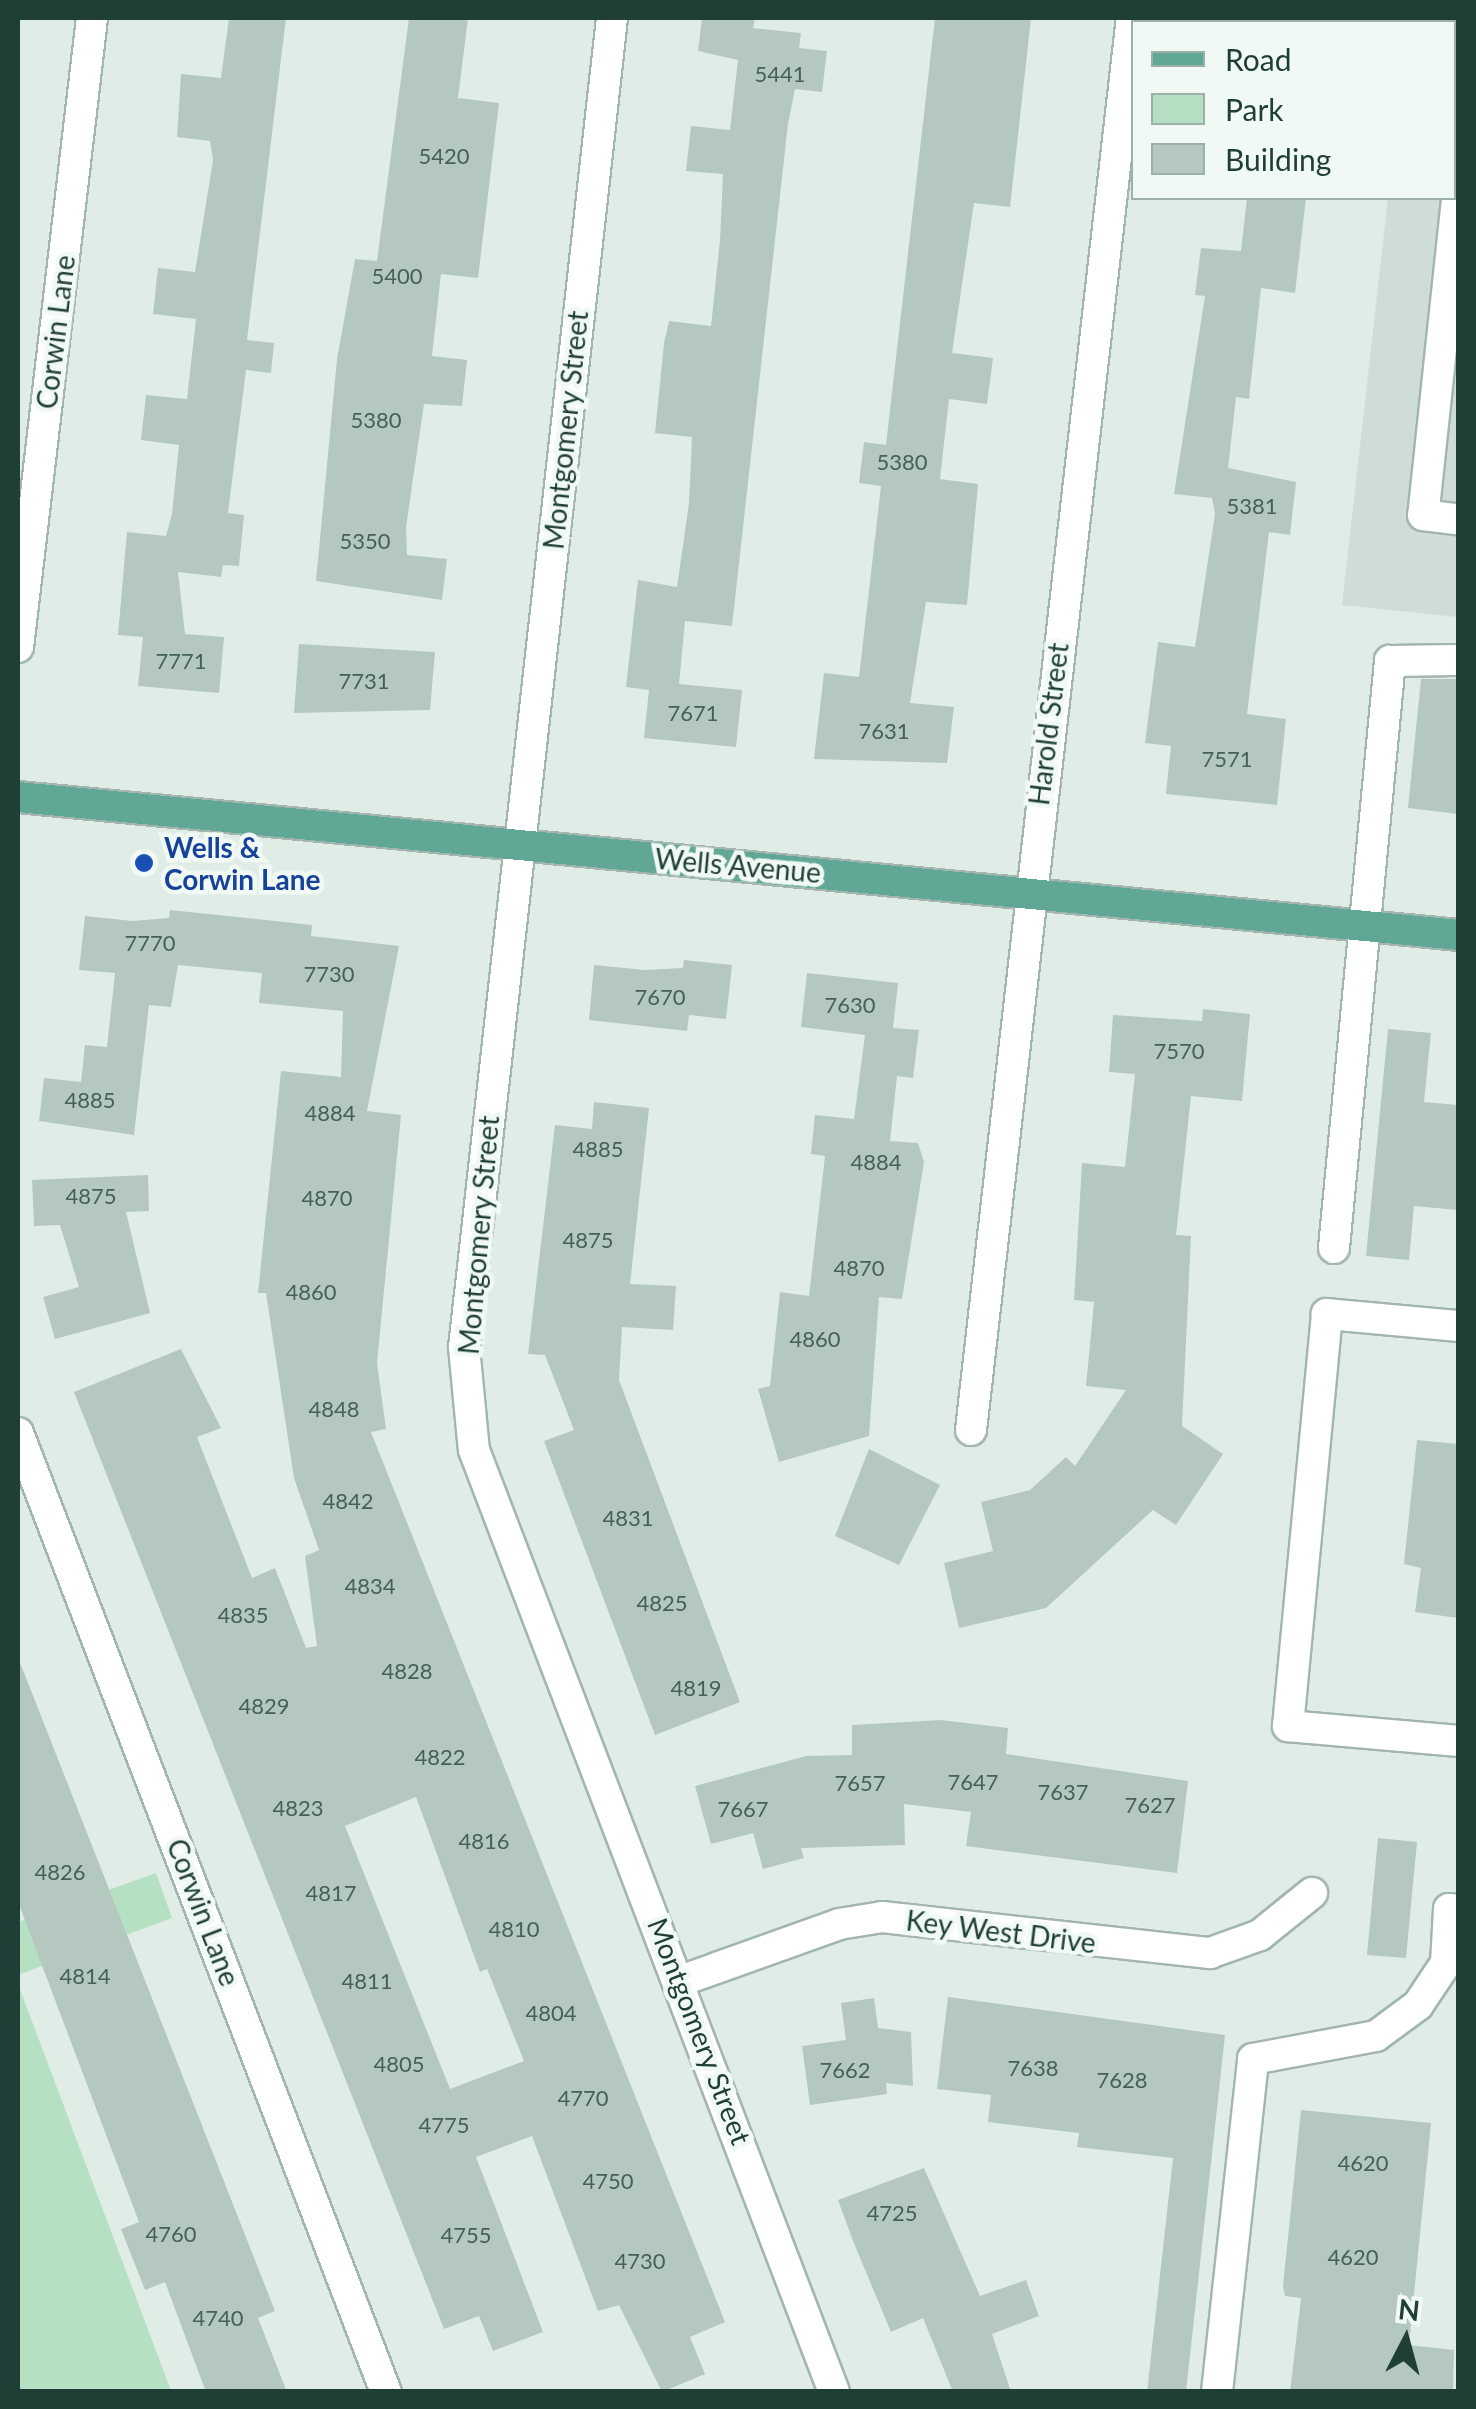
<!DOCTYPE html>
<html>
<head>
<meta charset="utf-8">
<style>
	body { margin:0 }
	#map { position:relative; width:1476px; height:2409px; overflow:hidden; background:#e0ede7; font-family:Lato,sans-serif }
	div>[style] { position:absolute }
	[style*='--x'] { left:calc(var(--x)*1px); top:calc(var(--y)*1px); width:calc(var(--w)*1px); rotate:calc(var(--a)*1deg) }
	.built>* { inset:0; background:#ceddd6 }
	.green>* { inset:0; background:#b6e0c2 }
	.building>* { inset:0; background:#b5c8c0 }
	.roads { filter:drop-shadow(2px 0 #a2b5ae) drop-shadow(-2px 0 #a2b5ae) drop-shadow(0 2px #a2b5ae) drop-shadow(0 -2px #a2b5ae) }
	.minor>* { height:30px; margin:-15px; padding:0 15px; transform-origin:15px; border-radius:15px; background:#fff }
	.major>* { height:30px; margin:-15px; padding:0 15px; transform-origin:15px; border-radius:15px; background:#60a795 }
	.dots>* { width:28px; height:28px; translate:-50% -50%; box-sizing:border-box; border:5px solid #f1f9f5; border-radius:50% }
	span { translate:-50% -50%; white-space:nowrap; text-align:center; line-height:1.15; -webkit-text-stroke:9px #f1f9f5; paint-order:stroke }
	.number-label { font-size:22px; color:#446158 }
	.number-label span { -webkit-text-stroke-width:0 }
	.street-label { font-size:28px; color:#1f3f36 }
	.transit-label { font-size:28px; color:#164399; font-weight:700 }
	.left { translate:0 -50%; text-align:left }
	.frame { position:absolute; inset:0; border:20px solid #1f3f36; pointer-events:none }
	.legend { position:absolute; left:1131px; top:20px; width:325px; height:180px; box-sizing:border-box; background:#f1f9f5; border:2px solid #9dafa9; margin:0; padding:12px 18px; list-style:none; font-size:30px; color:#1f3f36 }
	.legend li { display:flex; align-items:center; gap:20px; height:50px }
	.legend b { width:50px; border:2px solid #9dafa9 }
	.north { position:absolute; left:1356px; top:2289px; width:100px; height:100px; -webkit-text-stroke:8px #f1f9f5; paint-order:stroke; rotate:6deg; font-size:28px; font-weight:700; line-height:40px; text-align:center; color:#1f3f36 }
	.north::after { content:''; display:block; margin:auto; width:35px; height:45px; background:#1f3f36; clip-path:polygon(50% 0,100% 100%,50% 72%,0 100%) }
</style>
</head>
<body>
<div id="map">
	<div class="built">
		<i style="clip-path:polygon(1408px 18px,1458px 18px,1458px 617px,1342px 605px,1388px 198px,1454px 198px,1454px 22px)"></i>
	</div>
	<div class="green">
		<i style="clip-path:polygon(156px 1873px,172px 1918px,18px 1975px,18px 1922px)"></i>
		<i style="clip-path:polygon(18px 1984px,171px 2391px,18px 2391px)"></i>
	</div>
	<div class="building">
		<i style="clip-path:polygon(229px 18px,286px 18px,247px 340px,274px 343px,271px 373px,246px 370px,228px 513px,244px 515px,239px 566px,223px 565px,221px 577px,178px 572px,185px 634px,224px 637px,219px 693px,138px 686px,143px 637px,118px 635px,127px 532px,166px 536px,172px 514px,179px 445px,141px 440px,146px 395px,187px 399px,196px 319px,153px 314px,158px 268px,195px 272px,213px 160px,210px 141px,177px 137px,181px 74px,221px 78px)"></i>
		<i style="clip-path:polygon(409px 18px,468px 18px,458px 98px,499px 103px,478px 278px,441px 274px,432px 356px,467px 360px,462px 406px,424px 404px,406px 527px,407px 555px,447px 559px,442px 600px,316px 581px,337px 359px,355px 259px,377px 261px)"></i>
		<i style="clip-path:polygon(702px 18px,755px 18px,753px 28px,801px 33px,799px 48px,827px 51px,822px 92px,795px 89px,788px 124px,732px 626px,685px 621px,679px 684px,742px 690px,736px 747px,644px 738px,649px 690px,626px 687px,638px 580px,677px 587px,689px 503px,692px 437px,655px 433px,664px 343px,669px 321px,711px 326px,720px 240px,723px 174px,686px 171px,691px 126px,730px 130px,738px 60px,698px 51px)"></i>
		<i style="clip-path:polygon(935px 18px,1031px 18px,1010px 207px,974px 203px,952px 353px,993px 358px,987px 404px,949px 399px,940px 479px,978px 484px,967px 605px,926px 602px,910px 703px,954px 707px,947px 763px,814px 759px,824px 673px,859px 677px,881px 486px,859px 483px,864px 442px,886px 445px)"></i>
		<i style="clip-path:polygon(1247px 198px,1306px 198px,1295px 293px,1261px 288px,1249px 399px,1236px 397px,1228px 468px,1296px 482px,1290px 535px,1269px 532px,1247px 714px,1286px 719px,1277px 805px,1166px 794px,1171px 746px,1145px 743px,1158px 642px,1195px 647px,1215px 514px,1212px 498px,1174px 494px,1205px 296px,1195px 295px,1201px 248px,1241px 251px)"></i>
		<i style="clip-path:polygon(299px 644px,435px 652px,430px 710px,294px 713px)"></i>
		<i style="clip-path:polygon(1421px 679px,1458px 679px,1458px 814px,1408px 808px)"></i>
		<i style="clip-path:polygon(evenodd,170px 910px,312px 925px,311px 936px,399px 946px,367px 1111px,401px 1115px,377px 1363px,386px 1429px,371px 1432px,725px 2322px,690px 2337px,705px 2374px,662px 2392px,619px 2305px,598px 2311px,532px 2136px,476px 2157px,543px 2332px,493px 2351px,479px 2316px,444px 2329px,74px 1392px,181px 1349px,221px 1428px,197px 1437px,252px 1578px,275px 1568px,306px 1648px,317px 1646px,305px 1556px,319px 1550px,294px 1478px,266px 1293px,258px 1293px,281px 1071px,341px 1077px,343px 1011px,259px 1003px,262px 973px,178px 965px,171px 1007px,149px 1005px,134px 1135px,39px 1121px,44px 1078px,81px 1082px,85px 1045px,107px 1047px,115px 973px,79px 970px,85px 916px,133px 921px,169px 918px,170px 910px,416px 1797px,480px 1972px,487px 1969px,524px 2061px,450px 2089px,345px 1826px,416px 1797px)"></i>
		<i style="clip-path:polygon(684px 960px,732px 965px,726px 1019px,689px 1015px,687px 1031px,589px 1020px,594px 965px,645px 970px,683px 968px)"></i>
		<i style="clip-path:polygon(807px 973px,898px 983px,893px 1028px,919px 1030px,913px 1078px,897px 1076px,890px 1141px,918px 1143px,924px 1162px,902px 1299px,879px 1297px,869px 1436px,779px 1462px,758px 1389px,770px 1386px,780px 1292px,809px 1296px,825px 1156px,811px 1154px,815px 1115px,854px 1119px,865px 1035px,801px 1027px)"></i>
		<i style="clip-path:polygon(1203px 1009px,1250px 1014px,1242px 1101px,1191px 1096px,1176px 1235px,1191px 1236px,1182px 1426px,1223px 1454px,1176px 1525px,1153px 1510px,1046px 1608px,959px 1628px,944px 1563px,993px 1551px,981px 1502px,1030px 1490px,1066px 1457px,1075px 1466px,1126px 1390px,1086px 1386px,1094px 1302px,1074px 1300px,1082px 1163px,1125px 1167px,1135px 1074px,1109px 1072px,1113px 1015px,1202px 1021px)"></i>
		<i style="clip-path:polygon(1388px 1029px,1431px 1033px,1424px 1102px,1458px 1105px,1458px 1210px,1414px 1206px,1409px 1260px,1366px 1256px)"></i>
		<i style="clip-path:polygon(594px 1102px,649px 1108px,630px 1284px,676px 1286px,673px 1330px,622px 1327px,619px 1380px,740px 1702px,655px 1735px,544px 1441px,574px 1430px,545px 1355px,528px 1354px,555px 1125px,592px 1129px)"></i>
		<i style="clip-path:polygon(148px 1175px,149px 1211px,126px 1212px,150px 1313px,55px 1339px,43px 1297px,79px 1287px,60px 1225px,34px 1226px,32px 1180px)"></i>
		<i style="clip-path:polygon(1417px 1440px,1458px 1444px,1458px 1618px,1415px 1612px,1421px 1568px,1404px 1564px)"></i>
		<i style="clip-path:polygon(869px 1449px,940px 1485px,899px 1565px,835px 1536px)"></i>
		<i style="clip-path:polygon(19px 1660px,275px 2311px,258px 2318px,287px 2392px,206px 2392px,165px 2282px,145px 2290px,121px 2229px,139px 2222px,18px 1902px)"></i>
		<i style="clip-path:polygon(941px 1720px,1008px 1728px,1006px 1754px,1188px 1781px,1177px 1873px,966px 1846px,971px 1812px,904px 1804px,905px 1845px,801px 1848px,804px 1858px,763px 1869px,753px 1833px,711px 1844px,695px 1786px,806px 1756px,852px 1755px,852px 1725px)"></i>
		<i style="clip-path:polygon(1378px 1838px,1417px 1842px,1406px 1958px,1367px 1955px)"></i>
		<i style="clip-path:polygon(948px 1997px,1225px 2035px,1186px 2392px,1147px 2392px,1173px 2158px,1077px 2147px,1079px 2133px,988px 2122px,991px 2095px,937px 2089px)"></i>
		<i style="clip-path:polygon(874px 1998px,878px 2028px,911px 2032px,913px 2086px,886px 2083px,887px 2094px,810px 2105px,802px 2046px,846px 2040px,841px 2003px)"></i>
		<i style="clip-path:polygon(1301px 2110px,1431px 2123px,1409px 2345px,1454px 2350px,1453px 2392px,1290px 2392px,1301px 2298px,1285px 2296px,1283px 2286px)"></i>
		<i style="clip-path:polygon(924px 2168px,980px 2296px,1026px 2280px,1039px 2316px,992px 2334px,1011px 2392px,953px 2392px,923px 2318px,891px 2332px,853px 2241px,838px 2200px)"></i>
	</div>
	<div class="roads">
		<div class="minor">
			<i style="--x:612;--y:18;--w:1337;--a:96.35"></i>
			<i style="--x:464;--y:1347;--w:103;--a:84.5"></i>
			<i style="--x:474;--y:1450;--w:1008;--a:69.08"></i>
			<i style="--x:1458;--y:190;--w:327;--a:96.1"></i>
			<i style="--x:1423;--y:515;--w:35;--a:7"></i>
			<i style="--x:18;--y:647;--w:633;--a:-83.29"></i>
			<i style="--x:1334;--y:1248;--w:590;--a:-84.55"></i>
			<i style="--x:1390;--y:661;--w:68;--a:-0.8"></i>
			<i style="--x:1458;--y:1326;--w:132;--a:-174.8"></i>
			<i style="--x:1327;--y:1314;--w:414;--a:95.4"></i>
			<i style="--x:1288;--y:1726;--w:171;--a:5"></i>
			<i style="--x:971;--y:1430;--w:1421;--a:-83.5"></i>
			<i style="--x:18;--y:1433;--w:1027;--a:69.01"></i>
			<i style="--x:683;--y:1980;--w:166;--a:-19.7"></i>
			<i style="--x:839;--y:1924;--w:44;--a:-9.2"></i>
			<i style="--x:882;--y:1917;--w:330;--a:6.3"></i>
			<i style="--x:1210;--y:1953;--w:53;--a:-19.8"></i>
			<i style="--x:1260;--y:1935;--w:67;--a:-38.9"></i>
			<i style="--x:1217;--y:2392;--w:335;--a:-83.8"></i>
			<i style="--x:1253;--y:2059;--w:125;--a:-10.6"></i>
			<i style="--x:1376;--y:2036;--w:52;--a:-36.4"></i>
			<i style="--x:1418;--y:2005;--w:50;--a:-56.3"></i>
			<i style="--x:1446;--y:1963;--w:54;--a:-86.8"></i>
			<i style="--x:1449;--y:1909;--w:9;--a:6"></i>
		</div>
		<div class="major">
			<i style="--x:18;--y:797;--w:1447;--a:5.47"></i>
		</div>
	</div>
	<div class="dots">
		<i style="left:144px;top:863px;background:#1a4fb4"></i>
	</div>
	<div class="number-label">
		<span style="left:780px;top:74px">5441</span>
		<span style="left:444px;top:156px">5420</span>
		<span style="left:397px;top:276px">5400</span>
		<span style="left:376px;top:420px">5380</span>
		<span style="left:902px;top:462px">5380</span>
		<span style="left:1252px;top:506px">5381</span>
		<span style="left:365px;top:541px">5350</span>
		<span style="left:181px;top:661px">7771</span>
		<span style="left:364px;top:681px">7731</span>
		<span style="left:693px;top:713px">7671</span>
		<span style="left:884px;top:731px">7631</span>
		<span style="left:1227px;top:759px">7571</span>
		<span style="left:150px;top:943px">7770</span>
		<span style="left:329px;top:974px">7730</span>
		<span style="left:660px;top:997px">7670</span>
		<span style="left:850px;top:1005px">7630</span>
		<span style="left:1179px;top:1051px">7570</span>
		<span style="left:90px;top:1100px">4885</span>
		<span style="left:330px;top:1113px">4884</span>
		<span style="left:598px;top:1149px">4885</span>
		<span style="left:876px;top:1162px">4884</span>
		<span style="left:91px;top:1196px">4875</span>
		<span style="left:327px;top:1198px">4870</span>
		<span style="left:588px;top:1240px">4875</span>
		<span style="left:859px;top:1268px">4870</span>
		<span style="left:311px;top:1292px">4860</span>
		<span style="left:815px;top:1339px">4860</span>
		<span style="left:334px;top:1409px">4848</span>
		<span style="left:348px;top:1501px">4842</span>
		<span style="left:628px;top:1518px">4831</span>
		<span style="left:370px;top:1586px">4834</span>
		<span style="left:662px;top:1603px">4825</span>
		<span style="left:243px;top:1615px">4835</span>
		<span style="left:407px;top:1671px">4828</span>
		<span style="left:696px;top:1688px">4819</span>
		<span style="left:264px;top:1706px">4829</span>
		<span style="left:440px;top:1757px">4822</span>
		<span style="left:973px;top:1782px">7647</span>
		<span style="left:860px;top:1783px">7657</span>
		<span style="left:1063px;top:1792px">7637</span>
		<span style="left:1150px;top:1805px">7627</span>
		<span style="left:298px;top:1808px">4823</span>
		<span style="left:743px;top:1809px">7667</span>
		<span style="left:484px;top:1841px">4816</span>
		<span style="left:60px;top:1872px">4826</span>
		<span style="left:331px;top:1893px">4817</span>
		<span style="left:514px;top:1929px">4810</span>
		<span style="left:85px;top:1976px">4814</span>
		<span style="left:367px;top:1981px">4811</span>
		<span style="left:551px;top:2013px">4804</span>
		<span style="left:399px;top:2064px">4805</span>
		<span style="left:1033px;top:2068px">7638</span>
		<span style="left:845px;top:2070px">7662</span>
		<span style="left:1122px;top:2080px">7628</span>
		<span style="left:583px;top:2098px">4770</span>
		<span style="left:444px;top:2125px">4775</span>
		<span style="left:1363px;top:2163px">4620</span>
		<span style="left:608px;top:2181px">4750</span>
		<span style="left:892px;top:2213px">4725</span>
		<span style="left:171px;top:2234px">4760</span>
		<span style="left:466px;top:2235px">4755</span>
		<span style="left:1353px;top:2257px">4620</span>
		<span style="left:640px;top:2261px">4730</span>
		<span style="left:218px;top:2318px">4740</span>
	</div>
	<div class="street-label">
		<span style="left:55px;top:332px;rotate:-83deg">Corwin Lane</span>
		<span style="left:565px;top:430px;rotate:-84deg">Montgomery Street</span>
		<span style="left:1048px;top:724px;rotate:-83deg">Harold Street</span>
		<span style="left:738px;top:865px;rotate:5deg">Wells Avenue</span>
		<span style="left:478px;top:1235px;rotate:-85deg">Montgomery Street</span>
		<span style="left:204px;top:1912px;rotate:69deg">Corwin Lane</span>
		<span style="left:1001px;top:1931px;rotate:7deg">Key West Drive</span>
		<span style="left:700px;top:2031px;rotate:69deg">Montgomery Street</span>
	</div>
	<div class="transit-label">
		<span class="left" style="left:164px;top:863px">Wells &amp;<br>Corwin Lane</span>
	</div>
	<div class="frame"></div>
	<ul class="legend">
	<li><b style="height:12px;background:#60a795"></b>Road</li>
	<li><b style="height:28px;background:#b6e0c2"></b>Park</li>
	<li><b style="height:28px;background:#b5c8c0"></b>Building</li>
	</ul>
	<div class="north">N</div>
</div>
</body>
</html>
